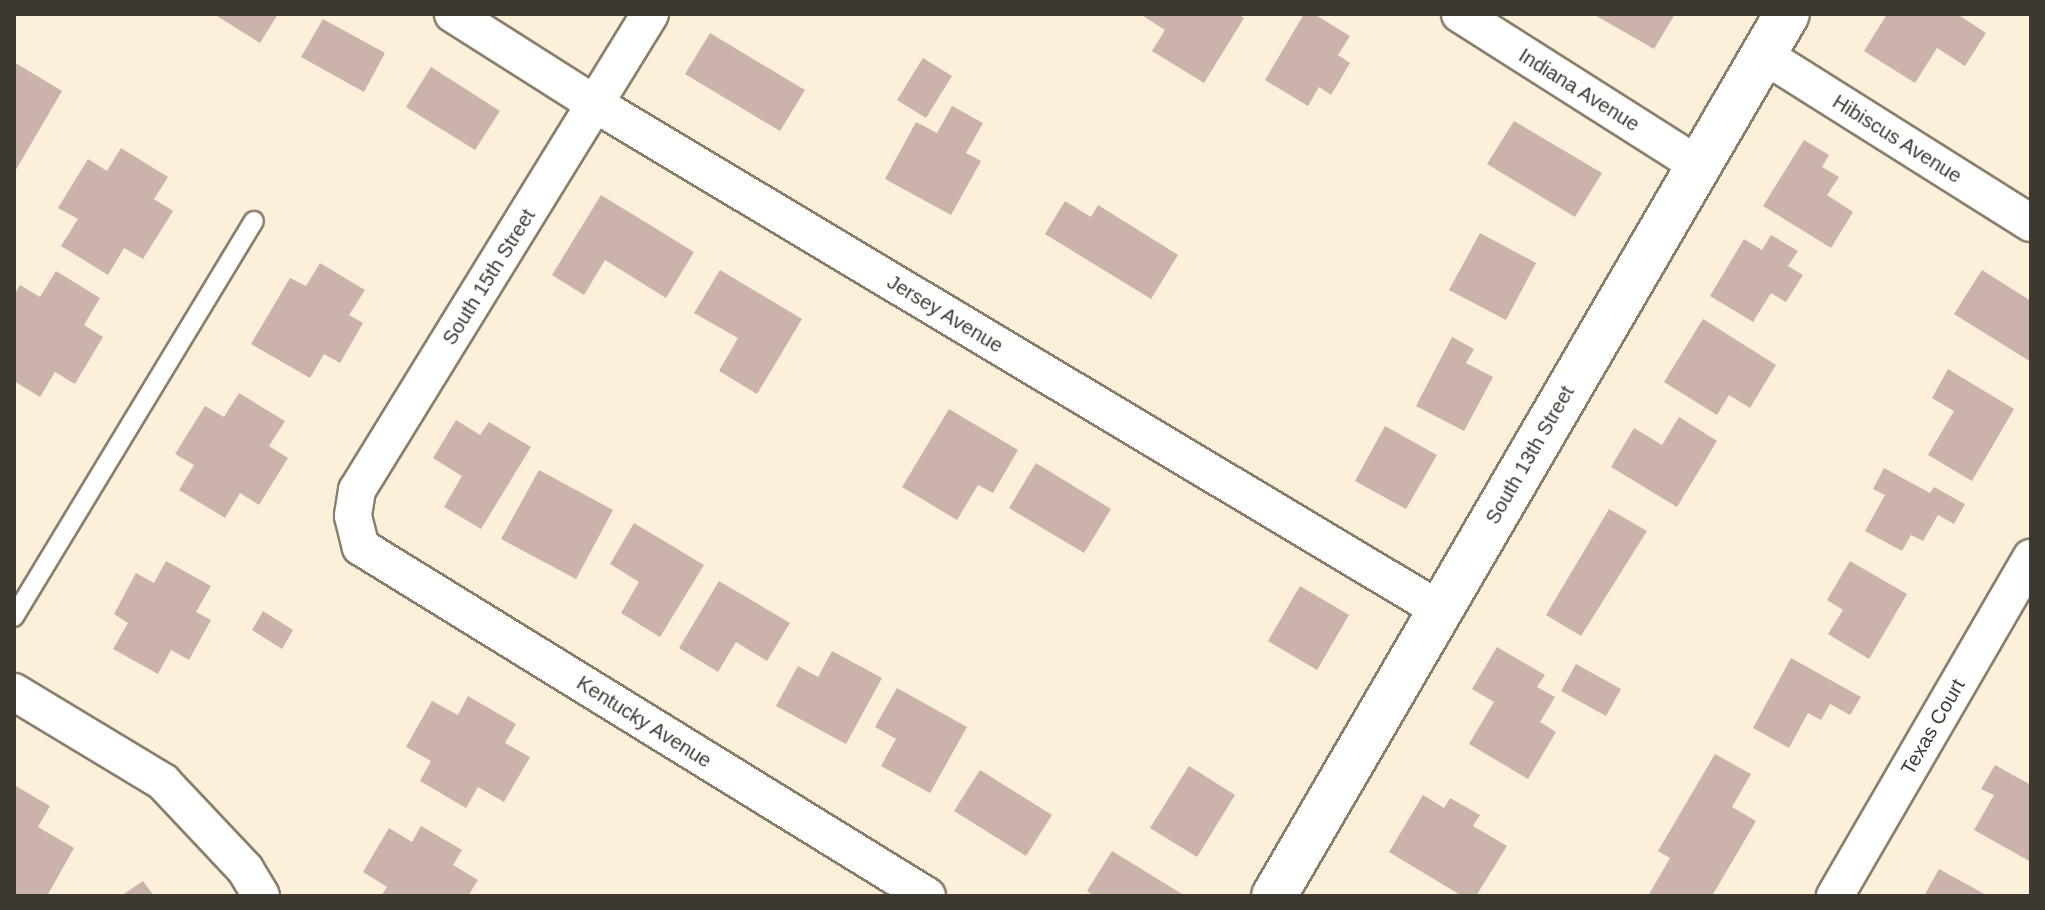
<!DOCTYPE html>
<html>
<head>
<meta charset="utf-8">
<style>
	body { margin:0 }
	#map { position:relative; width:2045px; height:910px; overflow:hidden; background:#fdf0db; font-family:Arial,sans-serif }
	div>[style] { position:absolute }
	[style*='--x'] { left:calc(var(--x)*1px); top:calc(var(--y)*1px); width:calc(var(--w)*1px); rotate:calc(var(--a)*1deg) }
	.building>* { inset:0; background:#cbb2ab }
	.roads { filter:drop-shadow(2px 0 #8b7f6c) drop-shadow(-2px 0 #8b7f6c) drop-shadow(0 2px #8b7f6c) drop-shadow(0 -2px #8b7f6c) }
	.lane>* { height:18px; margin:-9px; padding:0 9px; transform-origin:9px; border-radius:9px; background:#fff }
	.street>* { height:36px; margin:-18px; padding:0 18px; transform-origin:18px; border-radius:18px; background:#fff }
	.secondary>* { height:44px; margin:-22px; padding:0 22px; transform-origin:22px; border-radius:22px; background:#fff }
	span { translate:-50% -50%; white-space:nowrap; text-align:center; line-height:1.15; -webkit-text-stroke:6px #fff; paint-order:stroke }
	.street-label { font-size:20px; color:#3d3830 }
	.frame { position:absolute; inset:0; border:16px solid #3d3830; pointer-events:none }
</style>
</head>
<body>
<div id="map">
	<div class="building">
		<i style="clip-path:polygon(214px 14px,278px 14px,260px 43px)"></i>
		<i style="clip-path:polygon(1140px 14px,1237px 14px,1244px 18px,1204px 83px,1152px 51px,1165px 30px)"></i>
		<i style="clip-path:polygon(1304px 14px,1314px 14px,1350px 36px,1338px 55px,1350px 63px,1331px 95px,1319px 87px,1308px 106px,1265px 80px)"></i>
		<i style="clip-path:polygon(1593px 14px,1675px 14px,1654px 49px)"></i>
		<i style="clip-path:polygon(1887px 14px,1957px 14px,1986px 33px,1965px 66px,1937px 48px,1915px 83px,1864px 51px)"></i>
		<i style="clip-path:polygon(323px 19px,385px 53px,364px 92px,301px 57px)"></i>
		<i style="clip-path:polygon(710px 33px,805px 90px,780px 131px,685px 74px)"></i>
		<i style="clip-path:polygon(923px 58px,952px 76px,926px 118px,897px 100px)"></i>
		<i style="clip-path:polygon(14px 62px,62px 91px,14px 173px)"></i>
		<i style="clip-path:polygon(431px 67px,500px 111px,475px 150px,406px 107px)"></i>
		<i style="clip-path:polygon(952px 106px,983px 123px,966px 153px,981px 161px,951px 215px,885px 179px,916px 122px,937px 133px)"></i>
		<i style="clip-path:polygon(1514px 121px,1602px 173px,1575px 217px,1487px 164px)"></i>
		<i style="clip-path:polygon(1804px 140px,1829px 155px,1822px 167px,1839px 177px,1827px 195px,1853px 212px,1831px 248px,1763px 206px)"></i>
		<i style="clip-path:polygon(121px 148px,168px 177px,154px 199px,173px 211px,143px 259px,124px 248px,108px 275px,61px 246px,78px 219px,58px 208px,88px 159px,107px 171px)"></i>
		<i style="clip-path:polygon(601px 195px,694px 252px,666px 298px,605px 260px,584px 295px,552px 275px)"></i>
		<i style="clip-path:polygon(1065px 201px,1091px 217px,1098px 205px,1178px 255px,1151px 299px,1045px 234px)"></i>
		<i style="clip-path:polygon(1480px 233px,1536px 263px,1506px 320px,1449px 290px)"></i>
		<i style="clip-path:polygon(1771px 235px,1798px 251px,1788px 266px,1803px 275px,1786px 302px,1771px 293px,1753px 322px,1710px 296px,1744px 239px,1762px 250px)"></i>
		<i style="clip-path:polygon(320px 263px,365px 290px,349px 315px,363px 323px,340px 363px,324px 354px,310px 378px,251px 344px,290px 278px,306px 286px)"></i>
		<i style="clip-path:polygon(720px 270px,802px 319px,757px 394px,719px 371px,738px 338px,694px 313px)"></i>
		<i style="clip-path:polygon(1982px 270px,2031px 301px,2031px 362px,1954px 314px)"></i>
		<i style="clip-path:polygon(56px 271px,100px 298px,84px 325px,103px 337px,75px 384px,55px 372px,40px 397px,14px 381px,14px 295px,20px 285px,40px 297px)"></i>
		<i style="clip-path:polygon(1703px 319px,1776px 365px,1750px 408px,1729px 395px,1717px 415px,1664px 382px)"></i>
		<i style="clip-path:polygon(1452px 337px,1474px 349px,1466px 363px,1493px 377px,1464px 431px,1416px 406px)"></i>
		<i style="clip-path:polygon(1948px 369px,2014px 409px,1972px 481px,1928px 455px,1954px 411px,1932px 398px)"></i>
		<i style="clip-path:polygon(239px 393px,285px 421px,269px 446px,288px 458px,259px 505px,240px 493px,225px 518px,179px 490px,194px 465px,175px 454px,205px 406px,224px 417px)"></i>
		<i style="clip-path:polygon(949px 409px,1018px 450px,993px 493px,978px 485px,957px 520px,902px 487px)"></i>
		<i style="clip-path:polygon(1679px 417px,1717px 441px,1677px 507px,1611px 467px,1634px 428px,1662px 445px)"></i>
		<i style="clip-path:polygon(456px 420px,480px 435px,489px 422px,531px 447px,481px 529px,444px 507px,462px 476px,433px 458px)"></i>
		<i style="clip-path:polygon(1385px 426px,1437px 455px,1406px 509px,1355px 481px)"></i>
		<i style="clip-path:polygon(1036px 463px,1111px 509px,1084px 553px,1009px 508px)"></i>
		<i style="clip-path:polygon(1884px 468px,1930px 493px,1934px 487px,1965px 504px,1954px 524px,1938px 515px,1923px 541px,1911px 535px,1902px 551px,1865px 531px,1885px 495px,1873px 489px)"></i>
		<i style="clip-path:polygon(539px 470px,613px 510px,576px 579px,501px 539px)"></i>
		<i style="clip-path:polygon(1609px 509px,1647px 531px,1581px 636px,1546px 615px)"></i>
		<i style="clip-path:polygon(634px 523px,704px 565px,660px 637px,621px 613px,639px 582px,610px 564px)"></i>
		<i style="clip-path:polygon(166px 561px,211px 586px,196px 612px,211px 620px,189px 660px,171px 650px,158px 674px,113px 649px,128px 623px,114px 614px,136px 573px,154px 583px)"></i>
		<i style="clip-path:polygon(1850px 561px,1907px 594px,1869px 659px,1828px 634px,1843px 610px,1827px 600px)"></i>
		<i style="clip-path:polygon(719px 581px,790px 623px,767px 661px,736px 642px,718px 672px,679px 648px)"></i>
		<i style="clip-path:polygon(1300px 586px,1349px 615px,1317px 670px,1268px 641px)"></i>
		<i style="clip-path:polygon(263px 611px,293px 630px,282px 649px,252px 630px)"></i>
		<i style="clip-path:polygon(1497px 647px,1545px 675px,1537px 687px,1555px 697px,1540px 722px,1556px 732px,1528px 779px,1469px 744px,1494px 702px,1472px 689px)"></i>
		<i style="clip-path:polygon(832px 651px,882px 678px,846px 744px,776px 706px,798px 666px,818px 677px)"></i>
		<i style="clip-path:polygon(1791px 658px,1861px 697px,1850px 715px,1830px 704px,1821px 720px,1808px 713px,1789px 748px,1753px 728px)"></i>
		<i style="clip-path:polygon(1576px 664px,1621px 689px,1606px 716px,1561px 691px)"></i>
		<i style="clip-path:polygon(897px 688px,967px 727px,930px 793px,881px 766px,896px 739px,875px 727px)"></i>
		<i style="clip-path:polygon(468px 696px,516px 724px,505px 743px,530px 757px,504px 802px,478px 787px,466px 808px,420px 781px,431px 761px,406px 747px,432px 701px,458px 715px)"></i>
		<i style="clip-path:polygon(1715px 754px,1751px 774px,1732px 807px,1756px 821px,1712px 896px,1648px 896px,1670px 858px,1658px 851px)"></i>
		<i style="clip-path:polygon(1995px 765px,2031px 785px,2031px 862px,1974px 830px,1994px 795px,1981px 789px)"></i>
		<i style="clip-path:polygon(1189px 766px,1235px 795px,1197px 857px,1150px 828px)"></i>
		<i style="clip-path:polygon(980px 770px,1052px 815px,1026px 856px,954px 811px)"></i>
		<i style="clip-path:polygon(14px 785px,50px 806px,38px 827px,74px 848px,47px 896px,14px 896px)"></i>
		<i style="clip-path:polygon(1423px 795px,1444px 808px,1450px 798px,1480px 815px,1473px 826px,1507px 846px,1476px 896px,1462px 896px,1389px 852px)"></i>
		<i style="clip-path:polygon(421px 826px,462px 850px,453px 865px,478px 880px,468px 896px,381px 896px,387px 887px,363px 872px,389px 828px,412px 842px)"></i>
		<i style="clip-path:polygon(1112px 851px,1182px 894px,1180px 896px,1094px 896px,1087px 891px)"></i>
		<i style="clip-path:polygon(1939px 869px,1988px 896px,1924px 896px)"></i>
		<i style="clip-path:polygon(143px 881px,154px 896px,121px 896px)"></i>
	</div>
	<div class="roads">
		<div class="lane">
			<i style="--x:14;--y:617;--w:463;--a:-58.8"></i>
		</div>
		<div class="street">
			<i style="--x:453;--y:14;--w:168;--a:32.4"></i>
			<i style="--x:595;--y:104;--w:985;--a:30.91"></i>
			<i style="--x:650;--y:14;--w:559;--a:121.61"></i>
			<i style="--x:357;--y:490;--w:26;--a:99"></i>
			<i style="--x:353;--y:516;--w:32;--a:76"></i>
			<i style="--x:361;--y:547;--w:665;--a:31.66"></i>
			<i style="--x:1460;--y:14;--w:282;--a:32.4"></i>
			<i style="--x:1764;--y:55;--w:315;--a:32.2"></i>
			<i style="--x:14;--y:692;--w:174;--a:31.1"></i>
			<i style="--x:163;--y:782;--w:120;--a:46.7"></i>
			<i style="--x:245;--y:869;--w:31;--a:59"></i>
			<i style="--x:1835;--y:896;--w:391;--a:-59.9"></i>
		</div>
		<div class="secondary">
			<i style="--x:1274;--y:896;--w:1020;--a:-59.82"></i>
		</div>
	</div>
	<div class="street-label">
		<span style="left:1579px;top:90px;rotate:32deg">Indiana Avenue</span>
		<span style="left:1897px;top:139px;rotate:32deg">Hibiscus Avenue</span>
		<span style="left:489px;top:277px;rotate:-58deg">South 15th Street</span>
		<span style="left:945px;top:314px;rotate:31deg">Jersey Avenue</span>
		<span style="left:1530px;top:455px;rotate:-60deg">South 13th Street</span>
		<span style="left:644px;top:722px;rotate:32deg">Kentucky Avenue</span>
		<span style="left:1933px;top:727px;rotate:-60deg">Texas Court</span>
	</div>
	<div class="frame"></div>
</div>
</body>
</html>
